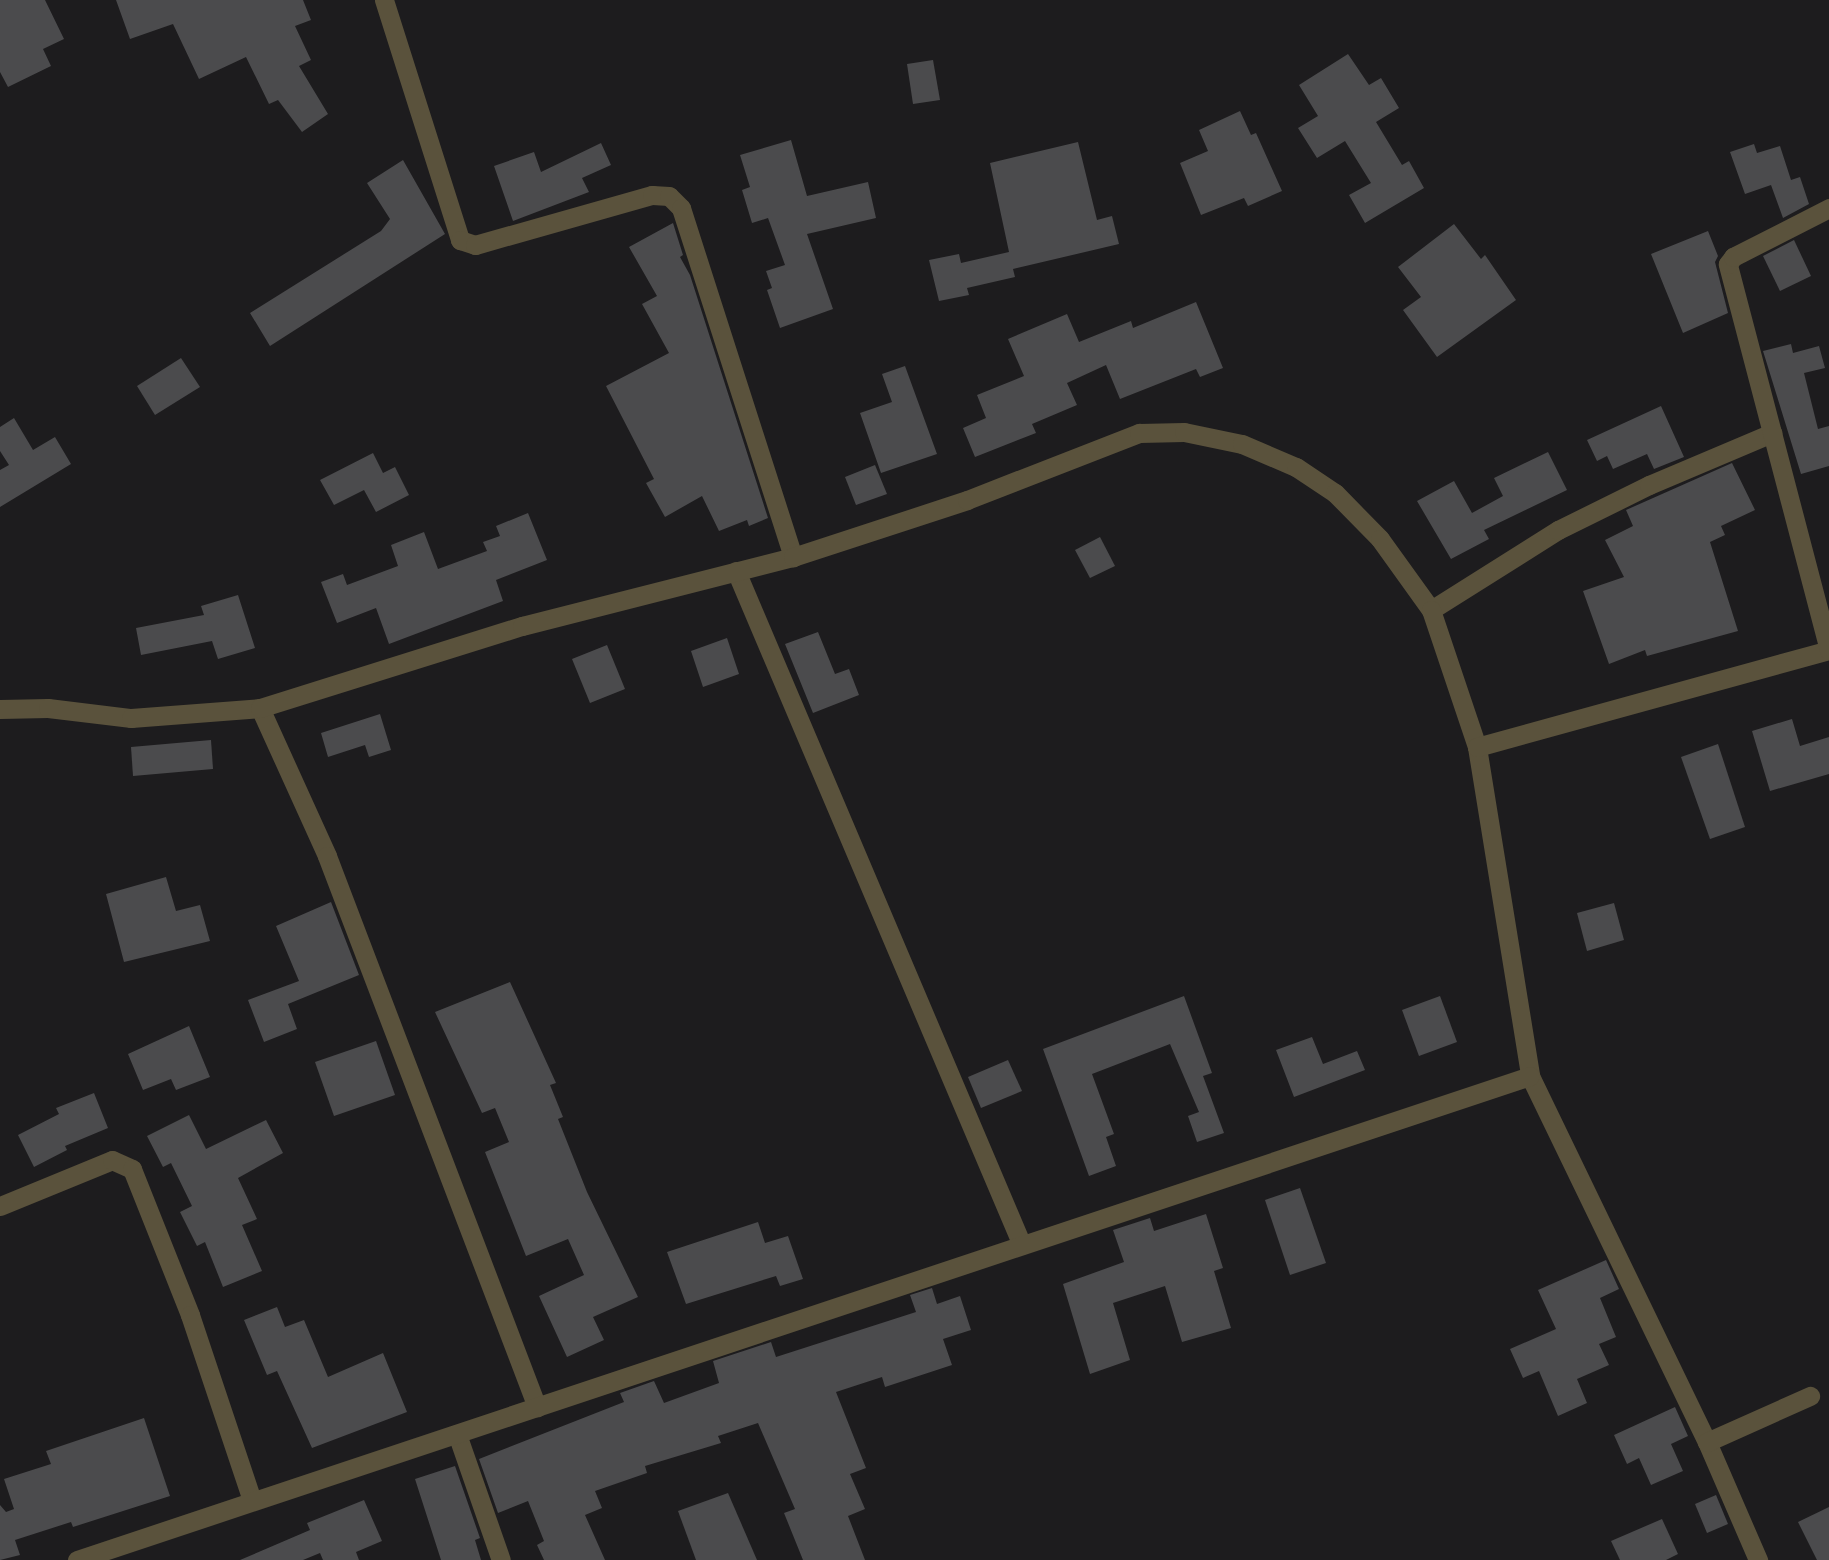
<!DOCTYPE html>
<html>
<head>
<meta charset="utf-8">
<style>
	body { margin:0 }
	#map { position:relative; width:1829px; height:1560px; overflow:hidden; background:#1d1c1e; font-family:"Varela Round",sans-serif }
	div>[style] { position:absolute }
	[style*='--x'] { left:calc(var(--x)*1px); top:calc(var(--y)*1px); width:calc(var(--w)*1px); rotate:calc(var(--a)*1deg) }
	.building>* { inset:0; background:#4b4b4d }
	.minor>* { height:19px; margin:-9.5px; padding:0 9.5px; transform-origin:9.5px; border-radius:9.5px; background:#5a523c }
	span { translate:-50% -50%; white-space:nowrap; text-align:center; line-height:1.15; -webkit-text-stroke:5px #070708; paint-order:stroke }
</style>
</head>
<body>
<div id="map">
	<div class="building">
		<i style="clip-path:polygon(0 0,45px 0,64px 39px,43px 49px,51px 66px,8px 87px,0 72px)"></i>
		<i style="clip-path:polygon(116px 0,303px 0,311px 20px,295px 26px,311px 60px,299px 66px,328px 114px,302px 132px,278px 100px,269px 104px,246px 57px,199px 79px,173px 24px,130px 39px)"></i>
		<i style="clip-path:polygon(1348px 54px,1369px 85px,1381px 78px,1399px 108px,1376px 122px,1402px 165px,1409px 161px,1424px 188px,1365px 223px,1349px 195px,1371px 183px,1345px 141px,1317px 158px,1298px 128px,1318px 116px,1299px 85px)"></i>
		<i style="clip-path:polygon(933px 60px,940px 100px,913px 104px,907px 64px)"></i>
		<i style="clip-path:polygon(1240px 111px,1251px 135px,1256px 133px,1282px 191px,1248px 206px,1244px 198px,1201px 215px,1180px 163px,1208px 151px,1199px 130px)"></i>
		<i style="clip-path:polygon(791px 140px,807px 196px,868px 182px,876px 218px,807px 234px,833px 309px,780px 328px,767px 290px,772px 288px,766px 271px,785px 265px,768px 218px,752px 223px,742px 190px,750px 187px,740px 155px)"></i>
		<i style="clip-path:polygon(1078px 142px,1097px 220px,1112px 216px,1119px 244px,1013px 269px,1015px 277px,967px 288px,969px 295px,939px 301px,929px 260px,959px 254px,961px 263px,1009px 252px,990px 163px)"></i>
		<i style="clip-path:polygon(601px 143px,611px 165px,582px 178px,589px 192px,513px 221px,494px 166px,534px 152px,541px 172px)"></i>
		<i style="clip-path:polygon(1754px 144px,1757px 153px,1780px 146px,1791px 180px,1800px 177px,1809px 204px,1783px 218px,1771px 185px,1745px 194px,1730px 152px)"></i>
		<i style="clip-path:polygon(403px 160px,445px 234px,270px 346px,250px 313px,381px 231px,390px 219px,367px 183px)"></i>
		<i style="clip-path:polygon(673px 223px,683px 255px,680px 257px,690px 275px,768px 518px,749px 526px,747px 520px,719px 531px,702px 496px,665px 517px,646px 483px,654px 479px,606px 386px,669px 353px,642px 304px,657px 296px,629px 247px)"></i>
		<i style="clip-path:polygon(1454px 224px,1481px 259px,1485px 255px,1516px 300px,1437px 357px,1403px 310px,1421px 297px,1398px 267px)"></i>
		<i style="clip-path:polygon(1708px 231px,1718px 256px,1715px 262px,1728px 313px,1683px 333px,1651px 254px)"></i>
		<i style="clip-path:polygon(1794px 240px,1811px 276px,1780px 291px,1763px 256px)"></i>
		<i style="clip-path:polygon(1196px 302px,1223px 368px,1200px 377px,1196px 369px,1120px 399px,1106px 365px,1067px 383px,1077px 405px,1032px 424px,1036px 433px,975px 457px,963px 428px,986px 418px,977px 395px,1024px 376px,1008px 339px,1067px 314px,1079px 342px,1131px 321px,1133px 328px)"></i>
		<i style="clip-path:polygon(1791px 344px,1793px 353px,1819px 346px,1825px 368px,1804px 373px,1818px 429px,1829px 426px,1829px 466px,1801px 474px,1763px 351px)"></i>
		<i style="clip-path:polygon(181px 358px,200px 387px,155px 415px,137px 386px)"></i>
		<i style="clip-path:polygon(905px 366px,937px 454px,881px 473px,860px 413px,892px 402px,882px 374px)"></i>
		<i style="clip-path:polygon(1661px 406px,1684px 457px,1654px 469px,1647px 454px,1613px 469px,1607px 456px,1597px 461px,1587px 440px)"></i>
		<i style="clip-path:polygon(14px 418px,33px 450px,55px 437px,71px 464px,0 507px,0 470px,9px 465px,0 451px,0 427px)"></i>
		<i style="clip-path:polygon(1548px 452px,1567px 490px,1484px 530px,1489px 539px,1451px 559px,1417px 501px,1454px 481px,1472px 513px,1503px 496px,1494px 478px)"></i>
		<i style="clip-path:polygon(373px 453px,383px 473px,395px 467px,409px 495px,376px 512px,364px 490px,334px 505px,320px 480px)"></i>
		<i style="clip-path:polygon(1732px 463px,1755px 510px,1721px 526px,1725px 535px,1710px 542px,1738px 631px,1647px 656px,1645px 650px,1609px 664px,1583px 591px,1624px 577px,1605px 540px,1633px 526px,1626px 510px)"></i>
		<i style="clip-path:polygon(875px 465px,887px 494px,856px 505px,845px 477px)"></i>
		<i style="clip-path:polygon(528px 513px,547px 560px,496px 580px,503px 601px,389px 644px,376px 608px,337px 623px,321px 582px,343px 574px,347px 585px,398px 566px,391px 545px,424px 532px,438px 569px,487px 551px,483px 542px,500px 536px,496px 526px)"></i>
		<i style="clip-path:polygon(1100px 537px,1115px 566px,1090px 578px,1075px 550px)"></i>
		<i style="clip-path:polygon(238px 595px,255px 648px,218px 659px,212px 641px,141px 655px,136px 628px,204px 615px,201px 606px)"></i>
		<i style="clip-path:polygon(818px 632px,835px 674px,849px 669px,859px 695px,813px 713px,785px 644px)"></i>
		<i style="clip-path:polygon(727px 638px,739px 674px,703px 687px,691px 651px)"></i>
		<i style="clip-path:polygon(607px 645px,625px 689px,590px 703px,572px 659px)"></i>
		<i style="clip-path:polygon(380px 714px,391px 750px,369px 757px,365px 745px,328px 757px,321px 733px)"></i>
		<i style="clip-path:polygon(1792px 719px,1800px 746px,1829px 737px,1829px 774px,1770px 791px,1752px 731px)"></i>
		<i style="clip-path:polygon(211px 740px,213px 769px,133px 776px,131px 747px)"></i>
		<i style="clip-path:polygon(1718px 744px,1745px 827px,1710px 839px,1681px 757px)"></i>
		<i style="clip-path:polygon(166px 877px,176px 911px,200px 905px,210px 941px,124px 962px,106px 894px)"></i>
		<i style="clip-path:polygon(331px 902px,359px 975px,288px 1004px,297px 1029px,264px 1042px,248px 1000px,299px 981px,276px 926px)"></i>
		<i style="clip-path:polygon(1614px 903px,1624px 940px,1587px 951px,1577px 913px)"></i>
		<i style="clip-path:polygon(510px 982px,556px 1083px,550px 1085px,563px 1117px,558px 1119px,587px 1192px,638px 1297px,593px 1317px,604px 1340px,567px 1357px,539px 1296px,584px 1275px,568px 1239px,526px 1256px,485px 1152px,509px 1142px,495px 1108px,482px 1113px,435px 1012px)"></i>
		<i style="clip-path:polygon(1184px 996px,1212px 1073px,1203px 1076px,1224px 1133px,1197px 1142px,1188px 1116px,1199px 1112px,1170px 1044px,1092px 1074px,1114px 1134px,1106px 1137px,1116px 1166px,1089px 1176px,1043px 1049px)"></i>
		<i style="clip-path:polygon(1440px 996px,1457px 1042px,1419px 1056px,1402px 1010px)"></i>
		<i style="clip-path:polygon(189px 1026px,210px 1077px,176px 1090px,171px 1079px,143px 1090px,128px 1054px)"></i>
		<i style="clip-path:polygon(1312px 1037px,1323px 1064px,1357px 1051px,1365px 1070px,1294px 1097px,1276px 1050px)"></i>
		<i style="clip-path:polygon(376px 1041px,395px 1095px,334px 1116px,315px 1062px)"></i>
		<i style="clip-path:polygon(1008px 1060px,1022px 1091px,981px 1108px,968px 1077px)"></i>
		<i style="clip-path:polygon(94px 1093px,108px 1128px,65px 1146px,67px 1150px,34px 1167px,18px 1135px,59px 1114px,56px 1108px)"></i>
		<i style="clip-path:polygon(189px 1115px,206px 1149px,266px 1120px,283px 1153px,238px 1178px,257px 1219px,242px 1225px,262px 1271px,223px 1287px,205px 1242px,197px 1246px,180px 1212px,192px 1206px,171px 1163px,163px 1167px,147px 1136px)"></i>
		<i style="clip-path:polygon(1300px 1188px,1326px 1263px,1290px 1275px,1265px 1200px)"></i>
		<i style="clip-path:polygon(1206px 1214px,1223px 1268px,1214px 1271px,1231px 1328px,1182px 1342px,1165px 1286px,1113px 1303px,1130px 1360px,1090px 1374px,1063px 1284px,1124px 1262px,1113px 1230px,1150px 1218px,1154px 1231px)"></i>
		<i style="clip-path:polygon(758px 1222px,765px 1243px,788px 1236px,803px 1279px,780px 1286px,776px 1276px,686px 1304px,667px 1252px)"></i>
		<i style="clip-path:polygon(1606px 1260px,1619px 1289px,1600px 1298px,1616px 1337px,1599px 1344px,1609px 1365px,1577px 1379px,1587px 1403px,1558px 1416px,1539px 1371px,1523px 1378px,1510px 1349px,1556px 1329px,1538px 1290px)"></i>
		<i style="clip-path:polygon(932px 1288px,937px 1304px,960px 1296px,971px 1330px,943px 1339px,952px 1365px,885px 1387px,882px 1377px,836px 1392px,866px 1468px,850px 1474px,865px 1509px,848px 1516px,865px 1560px,803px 1560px,784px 1513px,795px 1509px,758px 1423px,718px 1436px,721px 1443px,645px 1466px,647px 1473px,595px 1491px,602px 1508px,585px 1515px,605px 1560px,544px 1560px,537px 1545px,544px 1541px,528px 1501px,498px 1513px,479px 1459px,624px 1402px,620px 1393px,654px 1381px,664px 1403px,719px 1383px,713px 1361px,771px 1342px,776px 1357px,916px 1312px,910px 1295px)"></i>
		<i style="clip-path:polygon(277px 1307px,285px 1327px,304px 1320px,328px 1377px,383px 1353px,407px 1412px,312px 1448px,277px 1371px,267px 1375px,244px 1320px)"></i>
		<i style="clip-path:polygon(1675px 1407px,1688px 1436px,1671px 1444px,1683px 1471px,1651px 1485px,1639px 1458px,1627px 1464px,1614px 1435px)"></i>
		<i style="clip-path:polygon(144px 1418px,170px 1496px,73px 1527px,71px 1522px,15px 1540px,20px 1555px,0 1560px,0 1505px,6px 1512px,14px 1509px,4px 1479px,51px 1464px,46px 1451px)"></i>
		<i style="clip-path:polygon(455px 1466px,480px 1538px,475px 1540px,481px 1560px,441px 1560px,415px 1479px)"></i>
		<i style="clip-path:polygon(728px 1493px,757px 1560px,696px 1560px,678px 1511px)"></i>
		<i style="clip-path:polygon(1716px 1495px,1728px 1524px,1707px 1533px,1695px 1504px)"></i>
		<i style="clip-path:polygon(364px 1500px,382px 1541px,356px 1552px,359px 1560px,323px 1560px,320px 1553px,303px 1560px,240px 1560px,310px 1530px,307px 1523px)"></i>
		<i style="clip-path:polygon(1829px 1507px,1829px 1560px,1817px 1560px,1798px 1522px)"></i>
		<i style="clip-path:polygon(1662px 1519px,1678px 1554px,1666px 1560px,1620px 1560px,1611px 1541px)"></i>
	</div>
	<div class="minor">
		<i style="--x:384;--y:0;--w:252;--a:72.4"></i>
		<i style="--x:460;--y:240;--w:16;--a:18"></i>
		<i style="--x:475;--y:245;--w:184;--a:-15.8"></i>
		<i style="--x:652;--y:195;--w:17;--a:3"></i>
		<i style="--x:669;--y:196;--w:17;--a:45"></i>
		<i style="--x:681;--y:208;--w:367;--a:72.2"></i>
		<i style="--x:736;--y:571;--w:732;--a:67.01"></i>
		<i style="--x:1431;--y:610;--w:150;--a:-32.2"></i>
		<i style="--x:1558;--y:530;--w:102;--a:-26.3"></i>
		<i style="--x:1649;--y:485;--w:134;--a:-22.9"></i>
		<i style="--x:260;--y:708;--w:162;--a:65.6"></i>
		<i style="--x:327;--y:856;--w:590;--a:69.14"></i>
		<i style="--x:0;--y:709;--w:48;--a:-1.2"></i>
		<i style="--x:48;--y:708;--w:84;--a:6.9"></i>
		<i style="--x:131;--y:718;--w:129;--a:-4.4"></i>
		<i style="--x:260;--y:708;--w:275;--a:-17.4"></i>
		<i style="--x:522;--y:626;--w:280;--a:-14.3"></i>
		<i style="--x:793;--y:557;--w:183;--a:-18.1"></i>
		<i style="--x:967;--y:500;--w:185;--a:-21.3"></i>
		<i style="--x:1139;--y:433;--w:45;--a:-1.3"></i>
		<i style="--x:1184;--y:432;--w:59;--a:11.7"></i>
		<i style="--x:1242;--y:444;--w:59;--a:23.1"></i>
		<i style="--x:1296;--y:467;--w:47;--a:33.7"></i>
		<i style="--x:1335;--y:493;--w:64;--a:45.6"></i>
		<i style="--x:1380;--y:539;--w:87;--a:54.3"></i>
		<i style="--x:1431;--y:610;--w:145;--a:71.4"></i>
		<i style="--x:1477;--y:747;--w:333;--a:80.8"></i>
		<i style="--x:1530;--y:1076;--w:407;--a:64.2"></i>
		<i style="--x:1707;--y:1442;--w:129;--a:66.6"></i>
		<i style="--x:1477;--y:747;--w:365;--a:-15.4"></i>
		<i style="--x:1829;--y:650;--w:399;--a:-104.7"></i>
		<i style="--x:1728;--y:264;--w:9;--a:-54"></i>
		<i style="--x:1733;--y:257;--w:108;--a:-27"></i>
		<i style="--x:0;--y:1206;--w:121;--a:-22.3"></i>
		<i style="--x:112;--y:1160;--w:22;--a:24"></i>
		<i style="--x:132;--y:1169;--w:157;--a:68.3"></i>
		<i style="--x:190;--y:1315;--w:195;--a:71.5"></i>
		<i style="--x:457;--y:1434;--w:133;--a:70.8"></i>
		<i style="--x:1707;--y:1442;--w:113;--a:-24.1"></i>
		<i style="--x:77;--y:1560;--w:1531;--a:-18.42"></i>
	</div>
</div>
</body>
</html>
